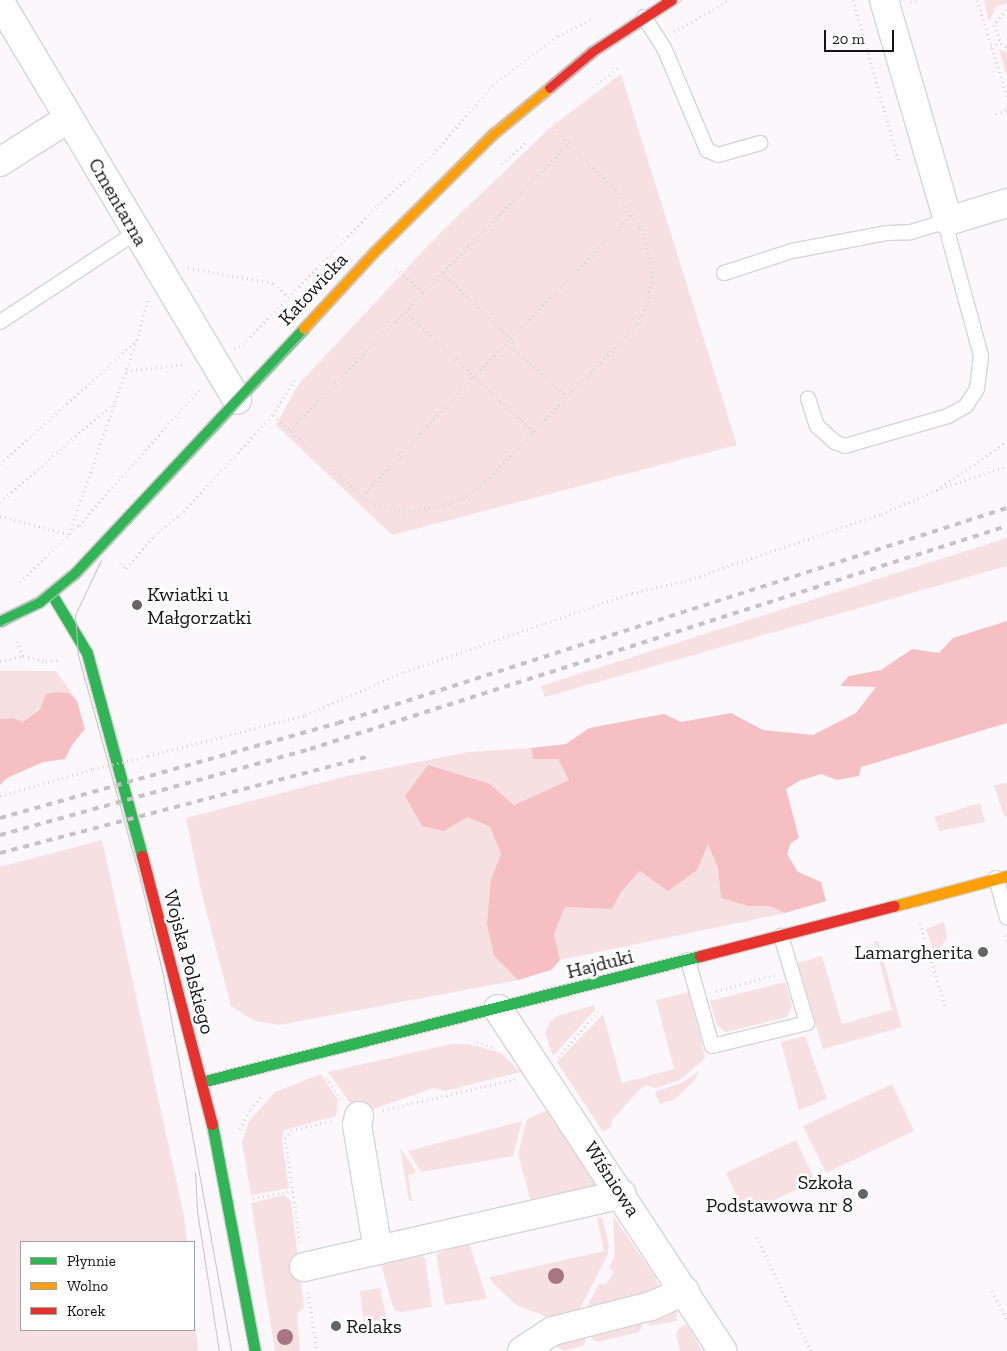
<!DOCTYPE html>
<html>
<head>
<meta charset="utf-8">
<style>
	body { margin:0 }
	#map { position:relative; width:1007px; height:1351px; overflow:hidden; background:#fbf7fa; font-family:"Zilla Slab",serif }
	div>[style] { position:absolute }
	[style*='--x'] { left:calc(var(--x)*1px); top:calc(var(--y)*1px); width:calc(var(--w)*1px); rotate:calc(var(--a)*1deg) }
	.green>* { inset:0; background:#f7e0e2 }
	.forest>* { inset:0; background:#f6bfc4 }
	.path>* { height:3px; margin-top:-1.5px; transform-origin:0; background:repeating-linear-gradient(90deg,#d7d7d7 0 1px,transparent 0 5px) }
	.roads { filter:drop-shadow(1px 0 #d7d4d6) drop-shadow(-1px 0 #d7d4d6) drop-shadow(0 1px #d7d4d6) drop-shadow(0 -1px #d7d4d6) }
	.lane>* { height:14px; margin:-7px; padding:0 7px; transform-origin:7px; border-radius:7px; background:#fefefe }
	.street>* { height:28px; margin:-14px; padding:0 14px; transform-origin:14px; border-radius:14px; background:#fefefe }
	.fast>* { height:11px; margin:-5.5px; padding:0 5.5px; transform-origin:5.5px; border-radius:5.5px; background:#30b455 }
	.slow>* { height:11px; margin:-5.5px; padding:0 5.5px; transform-origin:5.5px; border-radius:5.5px; background:#ff9f0a }
	.jam>* { height:11px; margin:-5.5px; padding:0 5.5px; transform-origin:5.5px; border-radius:5.5px; background:#e5322d }
	.tram>* { height:1px; margin:-0.5px; padding:0 0.5px; transform-origin:0.5px; border-radius:0.5px; background:#c4c2c4 }
	.rail>* { height:4px; margin-top:-2px; transform-origin:0; background:repeating-linear-gradient(90deg,#c4c2c4 0 6px,transparent 0 12px) }
	.path-bridge>* { height:3px; margin-top:-1.5px; transform-origin:0; background:repeating-linear-gradient(90deg,#d7d7d7 0 1px,transparent 0 5px) }
	.trees>* { width:16px; height:16px; margin:-8px; border-radius:50%; background:#a77682 }
	.dots>* { width:14px; height:14px; translate:-50% -50%; box-sizing:border-box; border:2px solid #fff; border-radius:50% }
	span { translate:-50% -50%; white-space:nowrap; text-align:center; line-height:1.15; -webkit-text-stroke:5px #fff; paint-order:stroke }
	.street-label { font-size:20px; color:#151314 }
	.poi-label { font-size:20px; color:#151314 }
	.left { translate:0 -50%; text-align:left }
	.right { translate:-100% -50%; text-align:right }
	.legend { position:absolute; left:20px; top:1241px; width:175px; height:90px; box-sizing:border-box; background:#fff; border:1px solid #a1a1a1; margin:0; padding:6px 9px; list-style:none; font-size:15px; color:#151314 }
	.legend li { display:flex; align-items:center; gap:10px; height:25px }
	.legend b { width:25px; border:1px solid #a1a1a1 }
	.scale { position:absolute; left:824px; top:30px; width:70px; height:22px; box-sizing:border-box; border:2px solid #151314; border-top:0; padding-left:6px; font-size:15px; line-height:18px; white-space:nowrap; color:#151314; -webkit-text-stroke:4px #fff; paint-order:stroke }
</style>
</head>
<body>
<div id="map">
	<div class="green">
		<i style="clip-path:polygon(984px 0,1007px 0,1007px 4px,997px 6px,989px 21px)"></i>
		<i style="clip-path:polygon(999px 49px,1007px 53px,1007px 77px)"></i>
		<i style="clip-path:polygon(621px 74px,737px 445px,392px 535px,276px 425px,298px 385px,440px 233px,551px 127px)"></i>
		<i style="clip-path:polygon(1007px 538px,1007px 566px,545px 697px,541px 686px)"></i>
		<i style="clip-path:polygon(0 671px,56px 671px,77px 701px,69px 693px,58px 692px,23px 722px,13px 718px,0 719px)"></i>
		<i style="clip-path:polygon(531px 748px,533px 759px,558px 759px,569px 780px,514px 805px,490px 784px,444px 831px,468px 817px,490px 827px,501px 854px,491px 879px,494px 956px,518px 980px,279px 1025px,255px 1021px,231px 1006px,201px 891px,186px 818px,347px 776px,469px 752px)"></i>
		<i style="clip-path:polygon(1007px 783px,1007px 816px,1004px 817px,994px 785px)"></i>
		<i style="clip-path:polygon(980px 803px,985px 822px,940px 831px,934px 817px)"></i>
		<i style="clip-path:polygon(102px 840px,184px 1216px,187px 1242px,21px 1242px,21px 1330px,194px 1330px,194px 1307px,198px 1351px,0 1351px,0 867px)"></i>
		<i style="clip-path:polygon(708px 844px,718px 868px,721px 898px,748px 906px,769px 906px,785px 913px,560px 960px,554px 934px,565px 907px,612px 909px,621px 892px,640px 871px)"></i>
		<i style="clip-path:polygon(944px 922px,947px 937px,939px 951px,934px 952px,926px 929px)"></i>
		<i style="clip-path:polygon(874px 941px,878px 941px,902px 1027px,823px 1049px,797px 963px,822px 956px,842px 1024px,892px 1010px)"></i>
		<i style="clip-path:polygon(785px 982px,792px 1006px,787px 1017px,726px 1032px,717px 1025px,710px 1001px)"></i>
		<i style="clip-path:polygon(689px 992px,705px 1056px,703px 1060px,680px 1080px,655px 1088px,646px 1085px,639px 1090px,612px 1120px,611px 1127px,603px 1132px,557px 1062px,603px 1014px,622px 1083px,674px 1069px,656px 1000px)"></i>
		<i style="clip-path:polygon(594px 1005px,595px 1010px,553px 1056px,545px 1033px,551px 1021px,560px 1015px)"></i>
		<i style="clip-path:polygon(805px 1036px,827px 1099px,799px 1110px,781px 1042px)"></i>
		<i style="clip-path:polygon(451px 1044px,469px 1044px,501px 1053px,521px 1072px,445px 1091px,433px 1088px,371px 1110px,352px 1106px,328px 1072px)"></i>
		<i style="clip-path:polygon(699px 1071px,694px 1081px,675px 1099px,660px 1104px,655px 1094px,657px 1091px,682px 1083px)"></i>
		<i style="clip-path:polygon(321px 1074px,338px 1100px,336px 1116px,284px 1130px,282px 1141px,289px 1188px,251px 1195px,242px 1142px,249px 1121px,275px 1092px)"></i>
		<i style="clip-path:polygon(892px 1084px,914px 1131px,826px 1173px,803px 1126px)"></i>
		<i style="clip-path:polygon(548px 1110px,600px 1192px,533px 1209px,518px 1154px,527px 1119px)"></i>
		<i style="clip-path:polygon(522px 1121px,513px 1156px,421px 1172px,408px 1151px)"></i>
		<i style="clip-path:polygon(796px 1140px,815px 1181px,745px 1214px,726px 1173px)"></i>
		<i style="clip-path:polygon(400px 1148px,415px 1170px,414px 1174px,408px 1175px,412px 1201px,409px 1201px)"></i>
		<i style="clip-path:polygon(284px 1195px,291px 1201px,304px 1307px,297px 1314px,300px 1351px,275px 1351px,251px 1203px)"></i>
		<i style="clip-path:polygon(613px 1216px,656px 1278px,660px 1293px,584px 1312px,599px 1284px,606px 1284px,614px 1272px,609px 1268px,615px 1255px)"></i>
		<i style="clip-path:polygon(602px 1217px,609px 1246px,607px 1256px,575px 1318px,558px 1321px,516px 1305px,491px 1281px,489px 1277px,604px 1251px,597px 1218px)"></i>
		<i style="clip-path:polygon(469px 1243px,487px 1299px,445px 1305px,436px 1254px)"></i>
		<i style="clip-path:polygon(421px 1255px,425px 1258px,432px 1307px,400px 1312px,394px 1310px,381px 1265px)"></i>
		<i style="clip-path:polygon(380px 1288px,387px 1319px,364px 1322px,360px 1291px)"></i>
		<i style="clip-path:polygon(673px 1309px,677px 1314px,676px 1321px,649px 1326px,646px 1316px)"></i>
		<i style="clip-path:polygon(641px 1316px,643px 1324px,639px 1332px,598px 1342px,592px 1339px,590px 1331px)"></i>
		<i style="clip-path:polygon(686px 1324px,689px 1328px,702px 1351px,680px 1351px,676px 1335px,678px 1329px)"></i>
		<i style="clip-path:polygon(585px 1332px,586px 1340px,583px 1346px,564px 1351px,557px 1347px,555px 1340px)"></i>
	</div>
	<div class="forest">
		<i style="clip-path:polygon(1007px 621px,1007px 723px,861px 767px,859px 776px,837px 780px,821px 774px,799px 781px,786px 789px,799px 838px,791px 843px,787px 854px,798px 872px,821px 882px,826px 901px,785px 913px,769px 906px,748px 906px,721px 898px,718px 868px,708px 844px,697px 870px,668px 891px,640px 871px,621px 892px,612px 909px,565px 907px,554px 934px,560px 960px,551px 970px,518px 980px,494px 956px,487px 924px,491px 879px,501px 854px,490px 827px,468px 817px,444px 831px,422px 826px,405px 796px,428px 765px,490px 784px,514px 805px,569px 780px,558px 759px,533px 759px,531px 748px,566px 744px,589px 728px,664px 714px,681px 722px,731px 713px,763px 730px,813px 735px,856px 713px,876px 687px,840px 686px,849px 676px,881px 670px,912px 649px,939px 653px,953px 638px)"></i>
		<i style="clip-path:polygon(58px 692px,69px 693px,77px 701px,85px 729px,72px 745px,65px 759px,43px 762px,7px 778px,0 785px,0 719px,13px 718px,23px 722px,40px 709px,46px 694px)"></i>
	</div>
	<div class="path">
		<i style="--x:853;--y:0;--w:167;--a:74.1"></i>
		<i style="--x:977;--y:0;--w:101;--a:72.6"></i>
		<i style="--x:910;--y:2;--w:7;--a:-16"></i>
		<i style="--x:1007;--y:10;--w:20;--a:131"></i>
		<i style="--x:994;--y:25;--w:19;--a:69"></i>
		<i style="--x:1001;--y:43;--w:7;--a:34"></i>
		<i style="--x:674;--y:32;--w:64;--a:-30.2"></i>
		<i style="--x:991;--y:46;--w:10;--a:-17"></i>
		<i style="--x:593;--y:87;--w:31;--a:-37"></i>
		<i style="--x:996;--y:114;--w:12;--a:-20"></i>
		<i style="--x:502;--y:164;--w:31;--a:-42"></i>
		<i style="--x:188;--y:268;--w:87;--a:9.9"></i>
		<i style="--x:274;--y:283;--w:20;--a:45"></i>
		<i style="--x:396;--y:268;--w:36;--a:42"></i>
		<i style="--x:442;--y:272;--w:95;--a:44.1"></i>
		<i style="--x:510;--y:338;--w:13;--a:67"></i>
		<i style="--x:515;--y:350;--w:70;--a:42.1"></i>
		<i style="--x:405;--y:311;--w:177;--a:43.2"></i>
		<i style="--x:234;--y:348;--w:10;--a:-24"></i>
		<i style="--x:243;--y:344;--w:194;--a:-45.8"></i>
		<i style="--x:378;--y:205;--w:75;--a:-42.8"></i>
		<i style="--x:433;--y:154;--w:91;--a:-49"></i>
		<i style="--x:493;--y:85;--w:81;--a:-37"></i>
		<i style="--x:558;--y:36;--w:39;--a:-27"></i>
		<i style="--x:126;--y:371;--w:59;--a:-6.8"></i>
		<i style="--x:273;--y:415;--w:120;--a:42.3"></i>
		<i style="--x:362;--y:496;--w:15;--a:32"></i>
		<i style="--x:375;--y:504;--w:30;--a:14"></i>
		<i style="--x:404;--y:511;--w:34;--a:-7"></i>
		<i style="--x:438;--y:507;--w:33;--a:-21"></i>
		<i style="--x:469;--y:495;--w:22;--a:-39"></i>
		<i style="--x:486;--y:481;--w:218;--a:-46.1"></i>
		<i style="--x:637;--y:324;--w:25;--a:-63"></i>
		<i style="--x:648;--y:302;--w:34;--a:-83"></i>
		<i style="--x:652;--y:268;--w:42;--a:-105"></i>
		<i style="--x:641;--y:227;--w:46;--a:-124.4"></i>
		<i style="--x:615;--y:189;--w:65;--a:-136.2"></i>
		<i style="--x:568;--y:144;--w:30;--a:-123"></i>
		<i style="--x:290;--y:430;--w:399;--a:-45.8"></i>
		<i style="--x:0;--y:464;--w:185;--a:-42.1"></i>
		<i style="--x:137;--y:340;--w:42;--a:-75"></i>
		<i style="--x:941;--y:488;--w:70;--a:-18.4"></i>
		<i style="--x:362;--y:496;--w:163;--a:-47"></i>
		<i style="--x:473;--y:377;--w:229;--a:-45.7"></i>
		<i style="--x:0;--y:502;--w:154;--a:-41"></i>
		<i style="--x:0;--y:516;--w:71;--a:14.6"></i>
		<i style="--x:69;--y:534;--w:206;--a:-70.7"></i>
		<i style="--x:120;--y:563;--w:8;--a:40"></i>
		<i style="--x:126;--y:568;--w:43;--a:-48.8"></i>
		<i style="--x:154;--y:536;--w:33;--a:-39"></i>
		<i style="--x:180;--y:515;--w:137;--a:-47.1"></i>
		<i style="--x:273;--y:415;--w:44;--a:-58.8"></i>
		<i style="--x:20;--y:582;--w:82;--a:-44"></i>
		<i style="--x:79;--y:525;--w:181;--a:-48.4"></i>
		<i style="--x:17;--y:641;--w:16;--a:68"></i>
		<i style="--x:0;--y:661;--w:24;--a:-12"></i>
		<i style="--x:23;--y:656;--w:24;--a:12"></i>
		<i style="--x:46;--y:661;--w:15;--a:-4"></i>
		<i style="--x:148;--y:756;--w:162;--a:-14.6"></i>
		<i style="--x:305;--y:715;--w:108;--a:-23.5"></i>
		<i style="--x:404;--y:672;--w:241;--a:-19.1"></i>
		<i style="--x:632;--y:593;--w:54;--a:-12.8"></i>
		<i style="--x:685;--y:581;--w:207;--a:-18.9"></i>
		<i style="--x:881;--y:514;--w:61;--a:-23.2"></i>
		<i style="--x:937;--y:490;--w:85;--a:-35"></i>
		<i style="--x:0;--y:796;--w:97;--a:-16.2"></i>
		<i style="--x:920;--y:923;--w:87;--a:73.2"></i>
		<i style="--x:1005;--y:935;--w:8;--a:76"></i>
		<i style="--x:716;--y:991;--w:61;--a:-15.2"></i>
		<i style="--x:477;--y:1042;--w:16;--a:18"></i>
		<i style="--x:558;--y:1057;--w:64;--a:-48.8"></i>
		<i style="--x:327;--y:1077;--w:26;--a:58"></i>
		<i style="--x:383;--y:1110;--w:136;--a:-13.2"></i>
		<i style="--x:240;--y:1129;--w:22;--a:-63"></i>
		<i style="--x:250;--y:1109;--w:18;--a:-49"></i>
		<i style="--x:253;--y:1198;--w:41;--a:-9.9"></i>
		<i style="--x:757;--y:1237;--w:126;--a:64.7"></i>
		<i style="--x:300;--y:1242;--w:105;--a:-98.2"></i>
		<i style="--x:285;--y:1138;--w:10;--a:-53"></i>
		<i style="--x:291;--y:1130;--w:43;--a:-12.1"></i>
		<i style="--x:992;--y:1291;--w:32;--a:62"></i>
		<i style="--x:308;--y:1292;--w:60;--a:81.3"></i>
	</div>
	<div class="roads">
		<div class="lane">
			<i style="--x:644;--y:17;--w:37;--a:57"></i>
			<i style="--x:664;--y:48;--w:111;--a:67.1"></i>
			<i style="--x:707;--y:150;--w:12;--a:24"></i>
			<i style="--x:718;--y:155;--w:44;--a:-15.9"></i>
			<i style="--x:724;--y:273;--w:71;--a:-17.9"></i>
			<i style="--x:792;--y:251;--w:97;--a:-10.7"></i>
			<i style="--x:887;--y:233;--w:24;--a:-2"></i>
			<i style="--x:911;--y:232;--w:39;--a:-17"></i>
			<i style="--x:948;--y:221;--w:17;--a:87"></i>
			<i style="--x:949;--y:238;--w:122;--a:74.8"></i>
			<i style="--x:981;--y:356;--w:33;--a:97"></i>
			<i style="--x:977;--y:389;--w:20;--a:123"></i>
			<i style="--x:966;--y:406;--w:21;--a:151"></i>
			<i style="--x:948;--y:416;--w:107;--a:163.8"></i>
			<i style="--x:845;--y:446;--w:11;--a:-158"></i>
			<i style="--x:835;--y:442;--w:24;--a:-138"></i>
			<i style="--x:817;--y:426;--w:29;--a:-108"></i>
			<i style="--x:0;--y:322;--w:162;--a:-33.4"></i>
			<i style="--x:996;--y:878;--w:41;--a:74.6"></i>
			<i style="--x:688;--y:960;--w:89;--a:74.4"></i>
			<i style="--x:712;--y:1046;--w:98;--a:-13.6"></i>
			<i style="--x:807;--y:1023;--w:91;--a:-106.6"></i>
		</div>
		<div class="street">
			<i style="--x:884;--y:0;--w:230;--a:73.8"></i>
			<i style="--x:948;--y:221;--w:62;--a:-17"></i>
			<i style="--x:0;--y:2;--w:463;--a:59.2"></i>
			<i style="--x:0;--y:162;--w:82;--a:-32.5"></i>
			<i style="--x:498;--y:1009;--w:409;--a:56.7"></i>
			<i style="--x:359;--y:1116;--w:9;--a:103"></i>
			<i style="--x:357;--y:1125;--w:127;--a:80.5"></i>
			<i style="--x:304;--y:1267;--w:326;--a:-12.9"></i>
			<i style="--x:522;--y:1351;--w:37;--a:-33"></i>
			<i style="--x:553;--y:1331;--w:101;--a:-14.3"></i>
			<i style="--x:651;--y:1306;--w:37;--a:-24"></i>
		</div>
		<div class="fast">
			<i style="--x:51;--y:593;--w:70;--a:59"></i>
			<i style="--x:87;--y:653;--w:210;--a:74.8"></i>
			<i style="--x:0;--y:621;--w:43;--a:-26"></i>
			<i style="--x:39;--y:602;--w:46;--a:-38.9"></i>
			<i style="--x:75;--y:573;--w:335;--a:-46.9"></i>
			<i style="--x:201;--y:1082;--w:515;--a:-14.17"></i>
			<i style="--x:212;--y:1124;--w:231;--a:79.3"></i>
		</div>
		<div class="slow">
			<i style="--x:304;--y:328;--w:103;--a:-47.4"></i>
			<i style="--x:374;--y:252;--w:168;--a:-44.8"></i>
			<i style="--x:493;--y:134;--w:74;--a:-39.5"></i>
			<i style="--x:894;--y:906;--w:117;--a:-14.9"></i>
		</div>
		<div class="jam">
			<i style="--x:550;--y:87;--w:56;--a:-39.9"></i>
			<i style="--x:593;--y:51;--w:93;--a:-33.2"></i>
			<i style="--x:142;--y:856;--w:277;--a:75.4"></i>
			<i style="--x:700;--y:956;--w:200;--a:-14.5"></i>
		</div>
	</div>
	<div class="tram">
		<i style="--x:101;--y:560;--w:61;--a:115.3"></i>
		<i style="--x:75;--y:615;--w:40;--a:85.7"></i>
		<i style="--x:78;--y:655;--w:228;--a:74.5"></i>
		<i style="--x:139;--y:875;--w:103;--a:76.5"></i>
		<i style="--x:163;--y:975;--w:382;--a:79.7"></i>
		<i style="--x:0;--y:615;--w:40;--a:-25"></i>
		<i style="--x:36;--y:598;--w:45;--a:-39.6"></i>
		<i style="--x:71;--y:569;--w:439;--a:-46.9"></i>
		<i style="--x:371;--y:248;--w:167;--a:-44.5"></i>
		<i style="--x:490;--y:131;--w:131;--a:-40"></i>
		<i style="--x:590;--y:47;--w:85;--a:-33.5"></i>
		<i style="--x:0;--y:626;--w:46;--a:-24.3"></i>
		<i style="--x:42;--y:607;--w:48;--a:-40"></i>
		<i style="--x:79;--y:576;--w:439;--a:-47"></i>
		<i style="--x:378;--y:255;--w:166;--a:-44.8"></i>
		<i style="--x:496;--y:138;--w:130;--a:-39.7"></i>
		<i style="--x:596;--y:55;--w:101;--a:-32.9"></i>
		<i style="--x:195;--y:1172;--w:39;--a:87"></i>
		<i style="--x:197;--y:1211;--w:142;--a:81.1"></i>
	</div>
	<div class="rail">
		<i style="--x:0;--y:818;--w:351;--a:-15.7"></i>
		<i style="--x:338;--y:723;--w:703;--a:-17.82"></i>
		<i style="--x:0;--y:835;--w:322;--a:-15.5"></i>
		<i style="--x:310;--y:749;--w:732;--a:-17.74"></i>
		<i style="--x:0;--y:853;--w:383;--a:-14.7"></i>
	</div>
	<div class="path-bridge">
		<i style="--x:93;--y:769;--w:57;--a:-13.3"></i>
	</div>
	<div class="trees">
		<i style="left:556px;top:1276px"></i>
		<i style="left:285px;top:1337px"></i>
	</div>
	<div class="dots">
		<i style="left:137px;top:605px;background:#666364"></i>
		<i style="left:983px;top:952px;background:#666364"></i>
		<i style="left:863px;top:1194px;background:#666364"></i>
		<i style="left:336px;top:1326px;background:#666364"></i>
	</div>
	<div class="street-label">
		<span style="left:118px;top:202px;rotate:60deg">Cmentarna</span>
		<span style="left:313px;top:289px;rotate:-47deg">Katowicka</span>
		<span style="left:189px;top:962px;rotate:75deg">Wojska Polskiego</span>
		<span style="left:600px;top:964px;rotate:-14deg">Hajduki</span>
		<span style="left:612px;top:1179px;rotate:57deg">Wiśniowa</span>
	</div>
	<div class="poi-label">
		<span class="left" style="left:147px;top:606px">Kwiatki u<br>Małgorzatki</span>
		<span class="right" style="left:973px;top:952px">Lamargherita</span>
		<span class="right" style="left:853px;top:1194px">Szkoła<br>Podstawowa nr 8</span>
		<span class="left" style="left:346px;top:1326px">Relaks</span>
	</div>
	<ul class="legend">
	<li><b style="height:6px;background:#30b455"></b>Płynnie</li>
	<li><b style="height:6px;background:#ff9f0a"></b>Wolno</li>
	<li><b style="height:6px;background:#e5322d"></b>Korek</li>
	</ul>
	<div class="scale">20 m</div>
</div>
</body>
</html>
